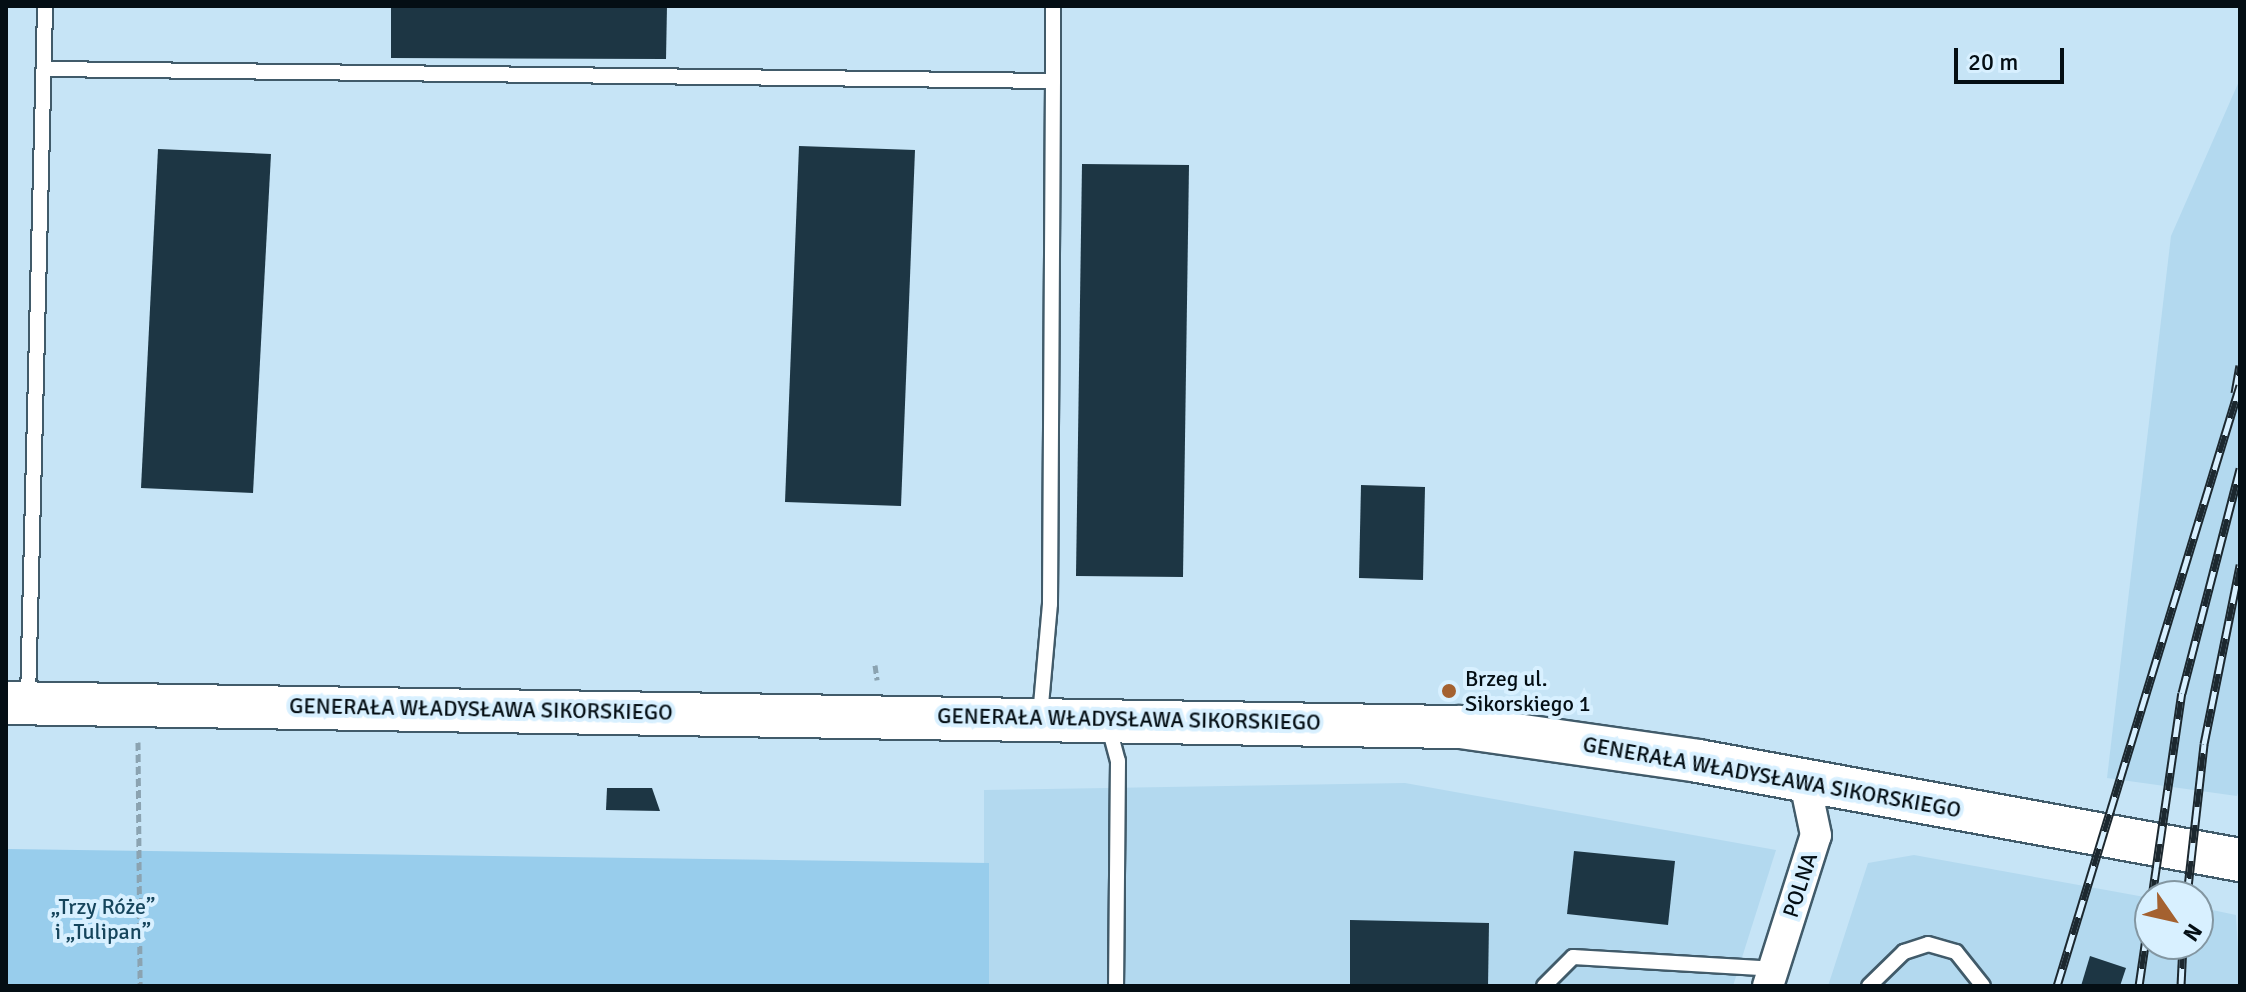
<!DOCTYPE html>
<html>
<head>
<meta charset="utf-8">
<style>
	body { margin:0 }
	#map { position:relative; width:2246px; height:992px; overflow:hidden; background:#c6e4f6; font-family:Signika,sans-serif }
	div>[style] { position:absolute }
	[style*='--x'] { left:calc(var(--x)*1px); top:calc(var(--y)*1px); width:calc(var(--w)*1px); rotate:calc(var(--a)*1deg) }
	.built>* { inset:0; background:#b3d9ef }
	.green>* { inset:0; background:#98cdec }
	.building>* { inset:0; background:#1d3644 }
	.path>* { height:5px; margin-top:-2.5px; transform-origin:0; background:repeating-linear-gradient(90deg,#8ba3b1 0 8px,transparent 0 12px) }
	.roads { filter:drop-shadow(2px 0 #415b6a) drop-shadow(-2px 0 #415b6a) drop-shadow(0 2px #415b6a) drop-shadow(0 -2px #415b6a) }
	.lane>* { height:14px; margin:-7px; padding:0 7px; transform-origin:7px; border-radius:7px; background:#fff }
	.street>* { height:30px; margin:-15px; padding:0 15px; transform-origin:15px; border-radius:15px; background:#fff }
	.secondary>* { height:42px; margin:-21px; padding:0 21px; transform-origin:21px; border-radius:21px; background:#fff }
	.rail>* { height:9px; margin-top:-4.5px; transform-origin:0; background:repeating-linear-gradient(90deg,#d8f0ff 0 18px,#1c282f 0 36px); box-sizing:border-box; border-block:2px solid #1c282f }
	.dots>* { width:22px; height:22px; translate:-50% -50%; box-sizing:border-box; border:4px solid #d8f0ff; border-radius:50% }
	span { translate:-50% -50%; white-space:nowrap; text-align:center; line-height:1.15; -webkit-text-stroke:8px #d8f0ff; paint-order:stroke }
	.poi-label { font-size:22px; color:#040e14 }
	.left { translate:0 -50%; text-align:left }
	.street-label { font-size:22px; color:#040e14 }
	.park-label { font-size:22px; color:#16455c }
	.frame { position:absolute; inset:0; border:8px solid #040e14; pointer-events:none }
	.north { position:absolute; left:2134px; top:880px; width:80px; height:80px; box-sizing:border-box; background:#d8f0ff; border:2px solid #8396a1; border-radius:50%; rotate:124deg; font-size:22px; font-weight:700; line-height:32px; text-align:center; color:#040e14 }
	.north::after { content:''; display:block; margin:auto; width:28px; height:36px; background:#a46130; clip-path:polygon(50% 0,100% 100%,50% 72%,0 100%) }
	.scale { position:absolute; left:1954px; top:48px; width:110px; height:36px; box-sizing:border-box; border:4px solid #040e14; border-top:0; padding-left:10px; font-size:24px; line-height:28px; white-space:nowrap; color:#040e14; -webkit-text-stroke:6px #d8f0ff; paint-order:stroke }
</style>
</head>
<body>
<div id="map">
	<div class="built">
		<i style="clip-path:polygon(2240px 79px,2240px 787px,2237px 796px,2107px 778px,2171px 236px)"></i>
		<i style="clip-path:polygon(1405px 783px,1776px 850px,1733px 986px,984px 986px,984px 790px)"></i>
		<i style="clip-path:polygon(1914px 855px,2150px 898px,2150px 944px,2198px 944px,2198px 907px,2236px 915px,2240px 986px,1828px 986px,1868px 863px)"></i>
	</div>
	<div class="green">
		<i style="clip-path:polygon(6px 849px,989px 863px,989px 986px,6px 986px)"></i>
	</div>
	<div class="building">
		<i style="clip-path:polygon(391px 6px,667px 6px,666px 59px,391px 58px)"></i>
		<i style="clip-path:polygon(799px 146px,915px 150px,901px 506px,785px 502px)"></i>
		<i style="clip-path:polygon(158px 149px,271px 154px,253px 493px,141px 488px)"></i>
		<i style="clip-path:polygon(1082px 164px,1189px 165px,1183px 577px,1076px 576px)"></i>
		<i style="clip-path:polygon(1361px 485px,1425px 487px,1423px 580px,1359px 578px)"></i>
		<i style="clip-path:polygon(607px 788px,652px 788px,660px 811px,606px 810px)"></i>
		<i style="clip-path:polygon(1574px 851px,1675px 861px,1668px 925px,1567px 914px)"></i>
		<i style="clip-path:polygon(1350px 920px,1489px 923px,1488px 986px,1350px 986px)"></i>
		<i style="clip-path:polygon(2090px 956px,2126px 968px,2120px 986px,2081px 986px)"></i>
	</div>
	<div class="path">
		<i style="--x:875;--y:665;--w:15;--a:82"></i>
		<i style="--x:138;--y:742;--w:244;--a:89.5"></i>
	</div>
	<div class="roads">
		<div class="lane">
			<i style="--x:44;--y:69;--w:1009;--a:0.68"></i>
			<i style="--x:1053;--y:81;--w:523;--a:90.33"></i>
			<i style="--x:1050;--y:604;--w:112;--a:95.1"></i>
			<i style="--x:1053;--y:81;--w:75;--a:-90"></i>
			<i style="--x:28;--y:699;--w:693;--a:-88.59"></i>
			<i style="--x:1108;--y:724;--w:38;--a:75"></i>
			<i style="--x:1118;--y:761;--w:225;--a:90.5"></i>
			<i style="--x:1544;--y:986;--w:41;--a:-45"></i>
			<i style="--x:1573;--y:957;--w:200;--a:3.4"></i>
			<i style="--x:1869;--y:986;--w:49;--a:-44.2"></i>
			<i style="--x:1904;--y:952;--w:25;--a:-18"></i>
			<i style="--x:1928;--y:944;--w:29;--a:16"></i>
			<i style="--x:1956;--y:952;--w:43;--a:51.5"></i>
		</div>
		<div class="street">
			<i style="--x:1768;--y:986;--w:158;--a:-72.4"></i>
			<i style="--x:1816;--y:835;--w:53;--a:-101.9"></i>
		</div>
		<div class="secondary">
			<i style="--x:6;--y:703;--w:1454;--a:0.95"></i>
			<i style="--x:1460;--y:727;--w:240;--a:8.1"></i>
			<i style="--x:1698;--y:761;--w:551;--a:10.35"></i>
		</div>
	</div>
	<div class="rail">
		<i style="--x:2235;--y:393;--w:28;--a:-80"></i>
		<i style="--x:2187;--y:896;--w:153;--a:-83.6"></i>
		<i style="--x:2204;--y:744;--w:183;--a:-78.6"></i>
		<i style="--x:2057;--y:986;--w:628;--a:-73.06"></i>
		<i style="--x:2139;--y:986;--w:296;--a:-81.7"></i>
		<i style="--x:2182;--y:693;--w:232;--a:-75.5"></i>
		<i style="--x:2181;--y:986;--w:42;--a:-87.3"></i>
	</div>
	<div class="dots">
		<i style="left:1449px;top:691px;background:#a46130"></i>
	</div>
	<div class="poi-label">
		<span class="left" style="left:1465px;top:691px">Brzeg ul.<br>Sikorskiego 1</span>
	</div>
	<div class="street-label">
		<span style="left:481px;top:709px;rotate:1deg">GENERAŁA WŁADYSŁAWA SIKORSKIEGO</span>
		<span style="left:1129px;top:719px;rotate:1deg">GENERAŁA WŁADYSŁAWA SIKORSKIEGO</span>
		<span style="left:1772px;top:777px;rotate:10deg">GENERAŁA WŁADYSŁAWA SIKORSKIEGO</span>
		<span style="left:1800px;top:885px;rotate:-72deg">POLNA</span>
	</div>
	<div class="park-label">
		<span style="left:103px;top:919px">„Trzy Róże”<br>i „Tulipan”</span>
	</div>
	<div class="frame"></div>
	<div class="north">N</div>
	<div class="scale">20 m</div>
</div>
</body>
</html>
